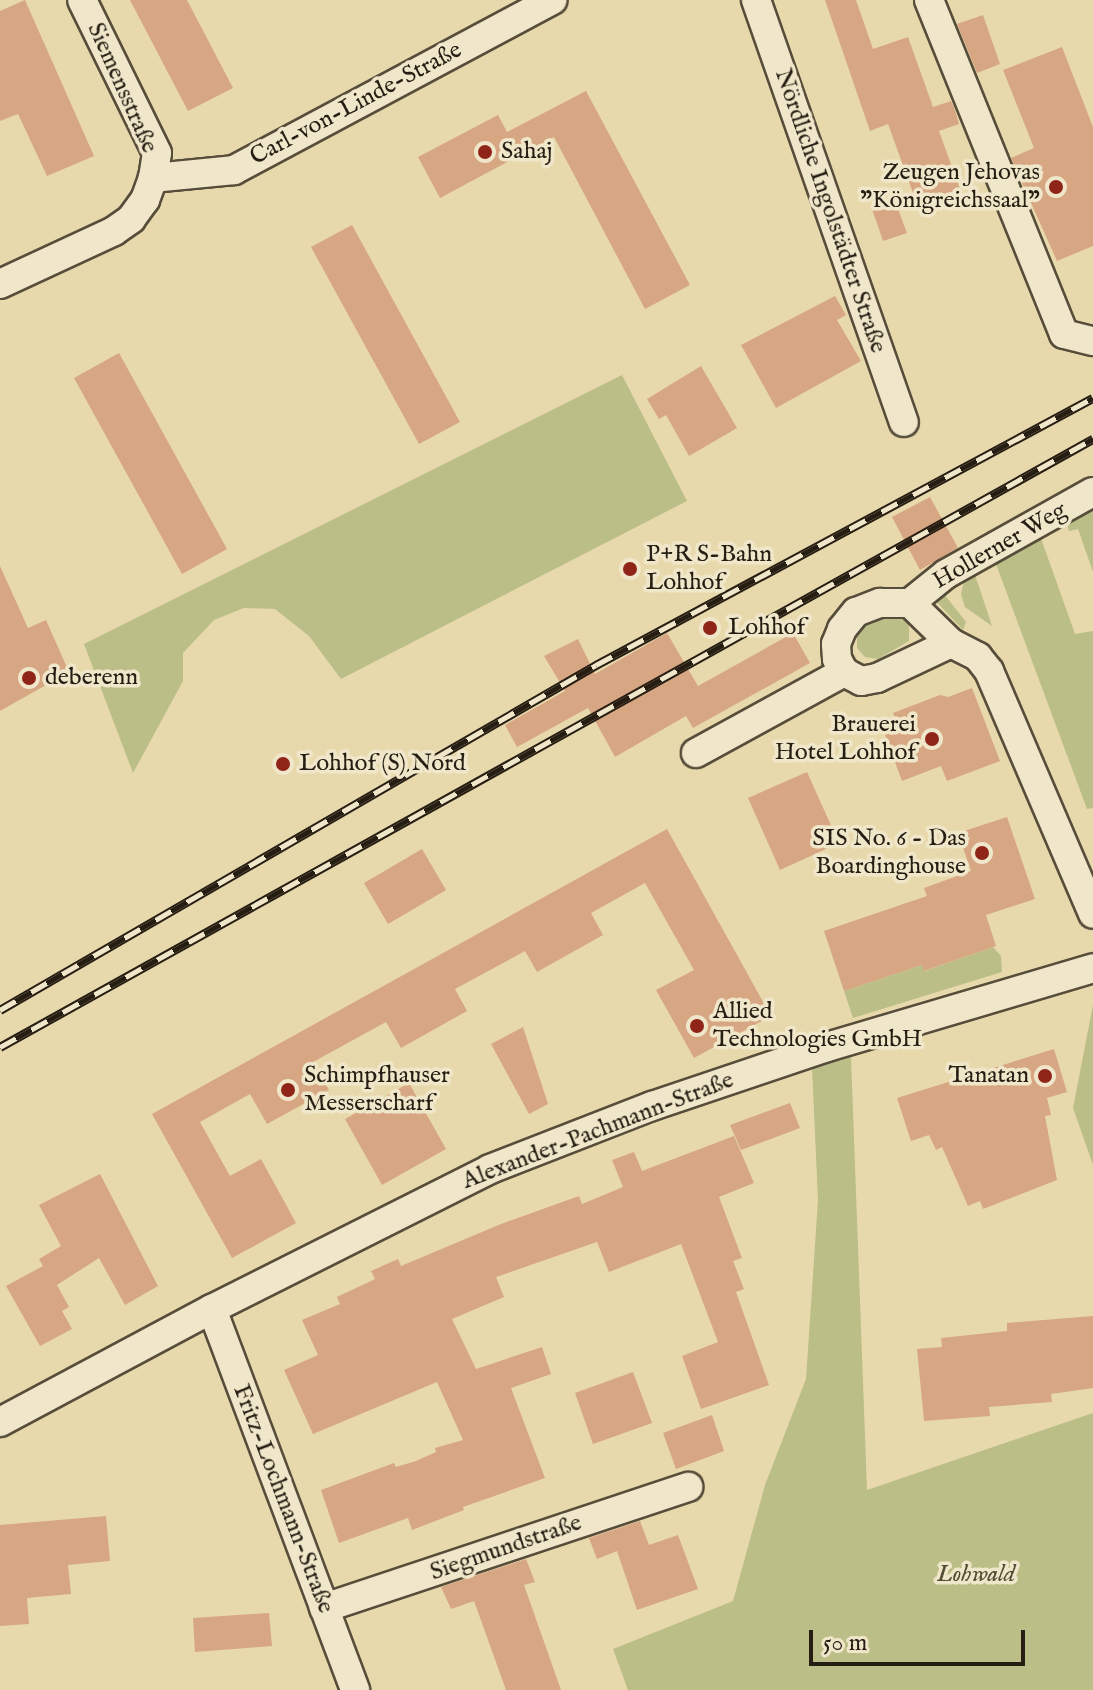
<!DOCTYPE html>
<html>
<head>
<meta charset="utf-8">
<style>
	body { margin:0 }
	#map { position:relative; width:1093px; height:1690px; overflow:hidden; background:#e8d9ad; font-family:"IM FELL English",serif }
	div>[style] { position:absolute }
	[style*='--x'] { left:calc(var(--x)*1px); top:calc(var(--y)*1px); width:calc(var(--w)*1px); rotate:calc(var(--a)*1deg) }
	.green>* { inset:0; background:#bbbe86 }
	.building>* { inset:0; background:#d7a683 }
	.roads { filter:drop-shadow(2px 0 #564d3a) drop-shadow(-2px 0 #564d3a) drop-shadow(0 2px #564d3a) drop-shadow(0 -2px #564d3a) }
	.street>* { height:28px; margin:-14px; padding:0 14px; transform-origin:14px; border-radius:14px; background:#f0e6ca }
	.rail>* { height:9px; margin-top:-4.5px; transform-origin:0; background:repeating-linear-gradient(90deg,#f0e6ca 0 18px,#261e13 0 36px); box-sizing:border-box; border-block:2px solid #261e13 }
	.dots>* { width:22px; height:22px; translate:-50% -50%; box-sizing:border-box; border:4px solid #f0e6ca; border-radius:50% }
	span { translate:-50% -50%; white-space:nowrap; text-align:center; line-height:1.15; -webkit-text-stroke:7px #f0e6ca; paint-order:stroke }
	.street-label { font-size:24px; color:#261e13 }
	.poi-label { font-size:24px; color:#261e13 }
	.left { translate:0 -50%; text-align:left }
	.right { translate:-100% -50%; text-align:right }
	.park-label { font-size:24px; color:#534e36; font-style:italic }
	.scale { position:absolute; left:809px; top:1630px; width:216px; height:36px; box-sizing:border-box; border:4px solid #261e13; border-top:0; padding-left:10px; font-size:24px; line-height:28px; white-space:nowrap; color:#261e13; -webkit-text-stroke:6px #f0e6ca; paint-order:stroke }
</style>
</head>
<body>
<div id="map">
	<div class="green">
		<i style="clip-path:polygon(622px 375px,687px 501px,341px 679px,309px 636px,275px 609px,244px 608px,214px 620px,183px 653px,183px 681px,133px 773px,84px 644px)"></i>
		<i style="clip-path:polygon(1093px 506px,1093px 572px,1078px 529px,1069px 531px,1065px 519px)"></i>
		<i style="clip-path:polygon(1038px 530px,1075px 634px,1093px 631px,1093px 808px,1087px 809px,993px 556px)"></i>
		<i style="clip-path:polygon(973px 569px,992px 626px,965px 607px,961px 594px,964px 581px)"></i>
		<i style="clip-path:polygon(941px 590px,966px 622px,963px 630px,934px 599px)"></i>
		<i style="clip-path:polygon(892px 616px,901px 617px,909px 624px,909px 641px,878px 659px,865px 657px,857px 648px,857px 632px,865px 625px)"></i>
		<i style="clip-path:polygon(993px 947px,1001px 956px,1002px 972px,853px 1018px,844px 991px,922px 965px,925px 971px)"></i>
		<i style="clip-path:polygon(1093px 1005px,1093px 1165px,1073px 1108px)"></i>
		<i style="clip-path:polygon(851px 1057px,867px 1490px,1093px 1413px,1093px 1690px,628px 1690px,613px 1649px,733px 1601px,765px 1485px,806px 1379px,818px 1200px,812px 1068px)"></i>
	</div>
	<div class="building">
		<i style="clip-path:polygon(25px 0,94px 156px,47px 176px,18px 114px,0 121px,0 11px)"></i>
		<i style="clip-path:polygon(130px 0,187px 0,233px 88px,188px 111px)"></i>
		<i style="clip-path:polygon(825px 0,856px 0,873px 49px,908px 37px,933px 107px,951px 101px,954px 107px,959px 124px,939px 131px,960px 189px,917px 204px,888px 124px,870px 131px)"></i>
		<i style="clip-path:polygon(983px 15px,1000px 64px,977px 73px,957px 24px)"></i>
		<i style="clip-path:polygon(1062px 47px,1093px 127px,1093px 246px,1057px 261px,1011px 158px,1034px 148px,1003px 70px)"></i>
		<i style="clip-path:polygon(586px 91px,690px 285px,645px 309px,554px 137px,440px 198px,418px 157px,498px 115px,507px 132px)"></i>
		<i style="clip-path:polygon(895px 201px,907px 233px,883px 241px,872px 209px)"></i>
		<i style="clip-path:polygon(352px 225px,460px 422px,419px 444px,311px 247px)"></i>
		<i style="clip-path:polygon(835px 296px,846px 315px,837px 320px,861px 361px,776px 408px,741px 345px)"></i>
		<i style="clip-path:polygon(119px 353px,227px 549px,182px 574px,74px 378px)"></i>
		<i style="clip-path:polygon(701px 366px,737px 428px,689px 456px,666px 415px,659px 419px,647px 399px)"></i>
		<i style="clip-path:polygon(930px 497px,958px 548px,920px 570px,892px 517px)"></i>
		<i style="clip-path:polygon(0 566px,28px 628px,46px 620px,69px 672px,0 711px)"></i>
		<i style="clip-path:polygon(667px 633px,698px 686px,793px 633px,810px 663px,693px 728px,686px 716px,615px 757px,588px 708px,517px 747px,505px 725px,565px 691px,544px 656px,578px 639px,595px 674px)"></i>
		<i style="clip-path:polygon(972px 688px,1000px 761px,947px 781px,941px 766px,902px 781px,882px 727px,896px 721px,893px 713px,940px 695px,948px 697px)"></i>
		<i style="clip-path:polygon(807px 772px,839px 843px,780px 870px,748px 798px)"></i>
		<i style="clip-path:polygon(1007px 817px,1035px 899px,986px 915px,996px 946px,924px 971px,922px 965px,844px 991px,824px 931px,927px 896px,924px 888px,971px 871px,958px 833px)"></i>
		<i style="clip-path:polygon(667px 829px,771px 1016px,694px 1058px,656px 990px,694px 970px,645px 883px,591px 913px,603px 935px,537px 972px,525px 951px,455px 989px,467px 1011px,401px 1048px,386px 1022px,313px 1062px,329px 1090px,267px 1124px,250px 1094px,200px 1122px,230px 1176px,261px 1159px,296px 1223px,232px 1258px,152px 1114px)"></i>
		<i style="clip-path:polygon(422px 849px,446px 890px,388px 924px,364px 883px)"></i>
		<i style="clip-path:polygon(523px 1027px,548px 1104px,529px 1114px,491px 1044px)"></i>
		<i style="clip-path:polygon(1054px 1049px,1067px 1092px,1047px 1098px,1051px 1115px,1045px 1116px,1057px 1180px,983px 1209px,980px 1201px,968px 1206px,942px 1147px,936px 1150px,929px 1135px,911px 1141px,897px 1098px)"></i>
		<i style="clip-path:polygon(409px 1083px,446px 1149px,382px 1185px,345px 1119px)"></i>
		<i style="clip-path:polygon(790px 1103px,800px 1128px,741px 1150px,730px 1125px)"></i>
		<i style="clip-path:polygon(734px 1136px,754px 1183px,719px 1197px,742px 1258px,733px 1261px,744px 1289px,736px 1292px,769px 1385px,701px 1409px,682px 1356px,718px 1342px,681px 1244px,609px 1272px,597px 1242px,496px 1277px,504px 1297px,452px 1319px,476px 1369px,542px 1347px,551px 1374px,511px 1388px,545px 1478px,463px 1507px,464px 1510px,412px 1530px,408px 1518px,339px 1543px,321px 1490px,394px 1463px,396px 1467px,416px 1461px,436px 1452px,435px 1448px,463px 1440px,437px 1382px,313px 1434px,284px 1370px,318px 1355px,302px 1320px,340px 1304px,337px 1297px,375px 1279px,371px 1271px,398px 1259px,401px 1266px,501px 1224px,579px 1196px,582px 1204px,623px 1187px,612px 1160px,634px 1152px,642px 1171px)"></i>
		<i style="clip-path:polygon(100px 1174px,158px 1286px,125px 1305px,99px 1258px,57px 1285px,69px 1307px,62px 1311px,72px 1329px,40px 1346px,6px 1286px,43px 1266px,39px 1259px,61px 1246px,39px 1205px)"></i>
		<i style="clip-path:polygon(1093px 1316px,1093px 1388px,1051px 1394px,1052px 1402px,989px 1407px,990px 1416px,924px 1421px,917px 1349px,942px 1347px,941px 1338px,1007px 1331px,1007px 1323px)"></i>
		<i style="clip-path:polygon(633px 1372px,652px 1423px,593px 1444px,575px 1393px)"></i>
		<i style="clip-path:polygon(712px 1415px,724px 1451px,676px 1469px,663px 1433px)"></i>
		<i style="clip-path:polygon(106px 1516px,110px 1561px,68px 1565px,71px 1594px,27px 1598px,29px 1624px,0 1626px,0 1525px)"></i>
		<i style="clip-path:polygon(640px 1521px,649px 1545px,678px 1535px,698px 1589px,637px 1610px,617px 1551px,597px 1559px,589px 1538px)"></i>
		<i style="clip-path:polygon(526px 1559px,535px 1582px,524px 1585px,561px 1690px,506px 1690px,474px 1601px,451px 1609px,441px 1587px)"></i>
		<i style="clip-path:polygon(269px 1613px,272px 1646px,195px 1652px,193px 1618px)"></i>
	</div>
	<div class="roads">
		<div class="street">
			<i style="--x:756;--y:0;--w:447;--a:70.7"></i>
			<i style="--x:929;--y:0;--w:360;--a:68"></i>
			<i style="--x:1064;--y:334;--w:30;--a:14"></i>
			<i style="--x:153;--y:178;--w:81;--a:-5.6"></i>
			<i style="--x:234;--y:170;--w:361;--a:-28.1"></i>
			<i style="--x:0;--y:284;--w:126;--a:-24.9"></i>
			<i style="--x:114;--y:231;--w:21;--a:-35"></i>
			<i style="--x:131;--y:219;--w:24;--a:-54"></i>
			<i style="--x:145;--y:200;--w:23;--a:-70"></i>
			<i style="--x:153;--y:178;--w:25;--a:-81"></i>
			<i style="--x:157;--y:153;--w:170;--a:-116.1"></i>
			<i style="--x:910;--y:603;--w:46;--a:-38.9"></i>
			<i style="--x:946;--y:574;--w:168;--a:-29.2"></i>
			<i style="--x:951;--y:643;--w:82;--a:154.7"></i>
			<i style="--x:877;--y:678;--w:16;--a:169"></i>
			<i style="--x:861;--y:681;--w:19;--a:-152"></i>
			<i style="--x:844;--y:672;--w:15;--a:-118"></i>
			<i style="--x:837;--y:659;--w:15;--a:-94"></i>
			<i style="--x:836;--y:644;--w:16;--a:-68"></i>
			<i style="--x:842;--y:629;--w:22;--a:-51"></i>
			<i style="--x:856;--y:612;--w:26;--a:-21"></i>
			<i style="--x:880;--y:603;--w:30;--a:0"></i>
			<i style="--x:910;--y:603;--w:57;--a:44.3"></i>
			<i style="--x:951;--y:643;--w:30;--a:27"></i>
			<i style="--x:978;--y:657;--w:18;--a:52"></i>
			<i style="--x:989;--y:671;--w:264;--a:66.8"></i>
			<i style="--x:696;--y:753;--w:169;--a:-28.7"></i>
			<i style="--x:212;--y:1309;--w:407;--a:69.4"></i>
			<i style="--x:0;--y:1422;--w:240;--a:-28.1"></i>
			<i style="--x:212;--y:1309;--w:311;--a:-26.7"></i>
			<i style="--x:490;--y:1169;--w:174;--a:-21.3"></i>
			<i style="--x:652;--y:1106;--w:185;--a:-18.6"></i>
			<i style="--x:827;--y:1047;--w:277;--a:-16.5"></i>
			<i style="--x:324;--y:1608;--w:384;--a:-18.4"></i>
		</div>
	</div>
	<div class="rail">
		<i style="--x:0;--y:1010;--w:689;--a:-30.06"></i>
		<i style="--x:596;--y:665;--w:564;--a:-28.25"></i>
		<i style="--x:0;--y:1047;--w:1251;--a:-29.09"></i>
	</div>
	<div class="dots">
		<i style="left:485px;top:152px;background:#8f2418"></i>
		<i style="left:1056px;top:187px;background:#8f2418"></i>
		<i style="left:630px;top:569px;background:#8f2418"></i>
		<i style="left:710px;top:628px;background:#8f2418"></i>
		<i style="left:29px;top:678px;background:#8f2418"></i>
		<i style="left:932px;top:739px;background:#8f2418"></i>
		<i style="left:283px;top:764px;background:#8f2418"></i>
		<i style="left:982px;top:853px;background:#8f2418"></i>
		<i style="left:697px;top:1026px;background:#8f2418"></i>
		<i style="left:1045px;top:1076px;background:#8f2418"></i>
		<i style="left:288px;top:1090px;background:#8f2418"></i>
	</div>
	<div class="street-label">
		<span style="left:122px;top:88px;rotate:66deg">Siemensstraße</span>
		<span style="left:356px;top:104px;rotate:-28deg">Carl-von-Linde-Straße</span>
		<span style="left:830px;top:211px;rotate:71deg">Nördliche Ingolstädter Straße</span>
		<span style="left:1000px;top:546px;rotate:-30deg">Hollerner Weg</span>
		<span style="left:598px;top:1131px;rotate:-21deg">Alexander-Pachmann-Straße</span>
		<span style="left:283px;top:1499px;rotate:69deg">Fritz-Lochmann-Straße</span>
		<span style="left:506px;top:1548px;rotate:-19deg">Siegmundstraße</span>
	</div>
	<div class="poi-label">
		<span class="left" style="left:501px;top:152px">Sahaj</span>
		<span class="right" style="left:1040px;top:187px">Zeugen Jehovas<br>"Königreichssaal"</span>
		<span class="left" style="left:646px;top:569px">P+R S-Bahn<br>Lohhof</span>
		<span class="left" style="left:728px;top:628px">Lohhof</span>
		<span class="left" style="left:45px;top:678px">deberenn</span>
		<span class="right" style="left:916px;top:739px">Brauerei<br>Hotel Lohhof</span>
		<span class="left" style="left:299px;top:764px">Lohhof (S) Nord</span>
		<span class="right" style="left:966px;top:853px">SIS No. 6 - Das<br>Boardinghouse</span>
		<span class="left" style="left:713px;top:1026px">Allied<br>Technologies GmbH</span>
		<span class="left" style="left:304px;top:1090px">Schimpfhauser<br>Messerscharf</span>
		<span class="right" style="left:1029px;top:1076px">Tanatan</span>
	</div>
	<div class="park-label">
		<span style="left:976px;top:1575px">Lohwald</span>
	</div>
	<div class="scale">50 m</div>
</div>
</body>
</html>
